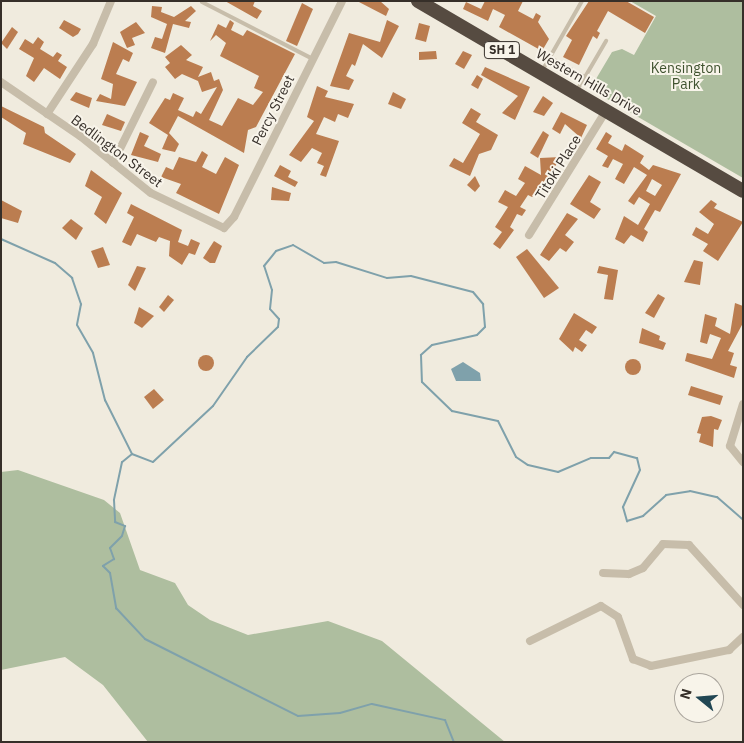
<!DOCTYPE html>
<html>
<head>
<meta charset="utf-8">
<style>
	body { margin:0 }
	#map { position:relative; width:744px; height:743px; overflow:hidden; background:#f0ebde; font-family:"IBM Plex Sans",sans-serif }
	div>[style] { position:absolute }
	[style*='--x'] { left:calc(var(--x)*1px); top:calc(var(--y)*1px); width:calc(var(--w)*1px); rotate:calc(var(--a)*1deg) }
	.green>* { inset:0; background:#aebe9f }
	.water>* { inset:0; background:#7fa1ab }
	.stream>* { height:2px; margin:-1px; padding:0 1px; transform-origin:1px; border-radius:1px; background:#7fa1ab }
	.building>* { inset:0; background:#bb7d50 }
	.round { border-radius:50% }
	.lane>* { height:4px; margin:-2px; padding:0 2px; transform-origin:2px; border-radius:2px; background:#c7bdaa }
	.street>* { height:8px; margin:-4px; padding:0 4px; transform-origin:4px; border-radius:4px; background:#c7bdaa }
	.highway>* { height:14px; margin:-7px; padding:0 7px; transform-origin:7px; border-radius:7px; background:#564b41 }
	span { translate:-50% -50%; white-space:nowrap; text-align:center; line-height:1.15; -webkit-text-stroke:4px #f8f4ea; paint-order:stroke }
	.shield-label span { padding:1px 4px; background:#f8f4ea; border:1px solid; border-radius:4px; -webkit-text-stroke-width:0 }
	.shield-label { font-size:12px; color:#362f29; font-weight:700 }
	.park-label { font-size:14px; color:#3f522f }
	.street-label { font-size:14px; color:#362f29 }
	.frame { position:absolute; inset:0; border:2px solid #362f29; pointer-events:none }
	.north { position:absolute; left:674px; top:673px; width:50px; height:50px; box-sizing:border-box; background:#f8f4ea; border:1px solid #aaa59d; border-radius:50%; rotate:287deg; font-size:14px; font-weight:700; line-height:20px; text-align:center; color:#362f29 }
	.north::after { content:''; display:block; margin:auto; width:18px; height:22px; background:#224754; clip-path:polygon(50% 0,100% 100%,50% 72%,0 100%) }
</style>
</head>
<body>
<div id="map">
	<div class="green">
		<i style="clip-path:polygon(630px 1px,743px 1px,743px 178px,590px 89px,612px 52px,622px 49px,634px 55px,656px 16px)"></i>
		<i style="clip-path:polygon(18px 470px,104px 500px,120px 513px,140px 570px,175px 583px,188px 605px,210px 620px,248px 635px,328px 621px,382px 641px,505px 742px,148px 742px,103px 685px,65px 657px,1px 670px,1px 472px)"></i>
	</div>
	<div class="water">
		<i style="clip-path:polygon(463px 362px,480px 373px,481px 381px,456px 381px,451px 369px)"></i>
	</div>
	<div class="stream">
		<i style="--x:1;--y:239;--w:59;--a:24"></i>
		<i style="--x:55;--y:263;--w:23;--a:41"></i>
		<i style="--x:72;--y:278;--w:28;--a:71"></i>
		<i style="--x:81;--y:304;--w:21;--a:101"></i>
		<i style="--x:77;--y:325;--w:32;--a:60"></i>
		<i style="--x:93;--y:353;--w:49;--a:75.7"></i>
		<i style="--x:105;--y:400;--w:60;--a:63.4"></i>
		<i style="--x:132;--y:454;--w:22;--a:21"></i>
		<i style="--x:153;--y:462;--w:82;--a:-43"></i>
		<i style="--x:213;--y:406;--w:60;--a:-55.2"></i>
		<i style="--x:247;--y:357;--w:43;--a:-44.1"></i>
		<i style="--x:278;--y:327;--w:8;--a:-83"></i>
		<i style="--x:279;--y:319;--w:13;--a:-132"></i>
		<i style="--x:270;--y:309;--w:19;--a:-84"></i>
		<i style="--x:272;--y:290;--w:25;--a:-108"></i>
		<i style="--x:264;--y:266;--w:19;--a:-51"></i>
		<i style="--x:276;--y:251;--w:18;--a:-19"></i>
		<i style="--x:293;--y:245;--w:36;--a:30"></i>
		<i style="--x:324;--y:263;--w:12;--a:-5"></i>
		<i style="--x:336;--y:262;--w:53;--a:17.4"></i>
		<i style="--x:387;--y:278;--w:24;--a:-5"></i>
		<i style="--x:411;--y:276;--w:64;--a:14.5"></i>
		<i style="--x:473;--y:292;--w:16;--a:50"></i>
		<i style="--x:483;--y:304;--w:23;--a:85"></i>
		<i style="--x:485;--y:327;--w:11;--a:135"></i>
		<i style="--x:477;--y:335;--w:46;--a:167.5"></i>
		<i style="--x:432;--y:345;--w:15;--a:138"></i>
		<i style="--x:421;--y:355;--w:27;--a:88"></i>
		<i style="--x:422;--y:382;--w:42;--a:44"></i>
		<i style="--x:452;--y:411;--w:47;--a:12.3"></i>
		<i style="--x:498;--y:421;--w:40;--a:63.4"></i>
		<i style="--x:516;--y:457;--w:14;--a:34"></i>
		<i style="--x:528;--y:465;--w:31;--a:13"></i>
		<i style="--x:558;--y:472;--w:36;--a:-23"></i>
		<i style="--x:591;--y:458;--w:18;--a:0"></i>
		<i style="--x:609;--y:458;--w:8;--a:-50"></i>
		<i style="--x:614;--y:452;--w:24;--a:15"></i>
		<i style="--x:637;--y:458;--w:12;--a:76"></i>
		<i style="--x:640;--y:470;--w:41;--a:114.7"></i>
		<i style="--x:623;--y:507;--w:15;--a:74"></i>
		<i style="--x:627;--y:521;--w:17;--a:-17"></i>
		<i style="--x:643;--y:516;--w:31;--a:-42"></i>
		<i style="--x:666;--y:495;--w:24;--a:-9"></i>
		<i style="--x:690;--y:491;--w:28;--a:13"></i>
		<i style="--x:717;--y:497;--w:35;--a:41"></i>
		<i style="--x:132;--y:454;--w:13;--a:141"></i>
		<i style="--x:122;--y:462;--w:39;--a:102"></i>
		<i style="--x:114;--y:500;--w:22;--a:87"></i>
		<i style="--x:115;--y:522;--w:11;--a:22"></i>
		<i style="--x:125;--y:526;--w:10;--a:107"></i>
		<i style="--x:122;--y:536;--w:17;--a:135"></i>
		<i style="--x:110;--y:548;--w:12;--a:70"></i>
		<i style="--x:114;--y:559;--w:13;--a:148"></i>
		<i style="--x:103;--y:566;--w:10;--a:45"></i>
		<i style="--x:110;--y:573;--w:36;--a:80"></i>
		<i style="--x:116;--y:608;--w:42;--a:46.9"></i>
		<i style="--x:145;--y:639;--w:171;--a:26.7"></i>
		<i style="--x:298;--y:716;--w:42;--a:-4.1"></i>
		<i style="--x:340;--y:713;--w:33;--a:-16"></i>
		<i style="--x:372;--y:704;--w:75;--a:12.4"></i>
		<i style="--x:445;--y:720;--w:24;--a:68"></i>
	</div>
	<div class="building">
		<i style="clip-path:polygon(225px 1px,255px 1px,253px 6px,262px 11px,257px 19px)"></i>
		<i style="clip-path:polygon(357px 1px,380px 1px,389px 9px,386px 16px)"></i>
		<i style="clip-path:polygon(485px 1px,523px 1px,518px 11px,533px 19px,536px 13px,541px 16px,538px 22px,549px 39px,542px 51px,499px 27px,505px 15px,493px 9px,488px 21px,463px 9px,466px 2px,481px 9px)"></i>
		<i style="clip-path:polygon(589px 1px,626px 1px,654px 17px,645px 33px,608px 11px,597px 31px,600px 33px,597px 39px,593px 36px,579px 65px,563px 57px,572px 40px,566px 36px)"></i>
		<i style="clip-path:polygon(302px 3px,313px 9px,297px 46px,286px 41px)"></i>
		<i style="clip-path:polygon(152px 6px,162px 7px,161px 12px,174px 17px,191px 6px,196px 11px,185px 21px,191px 22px,189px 28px,173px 24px,165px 53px,151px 48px,155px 37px,162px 39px,167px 24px,151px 17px)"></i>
		<i style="clip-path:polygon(64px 20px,81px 29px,78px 34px,73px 37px,59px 28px)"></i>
		<i style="clip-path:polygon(230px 20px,234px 23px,231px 30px,243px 36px,247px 30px,295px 54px,256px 127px,248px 130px,244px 153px,178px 116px,169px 133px,179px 144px,175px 152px,162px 149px,168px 135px,149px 123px,165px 98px,170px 100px,173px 93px,184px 98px,178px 110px,193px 117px,196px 111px,201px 114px,217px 87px,202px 92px,198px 81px,182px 74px,175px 79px,165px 67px,170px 63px,165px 57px,181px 45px,192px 55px,186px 60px,203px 67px,198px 77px,211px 72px,214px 81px,219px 79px,223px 90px,209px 120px,222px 126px,238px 98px,253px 105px,263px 92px,254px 88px,259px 76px,220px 56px,226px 43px,216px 35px,210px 41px,218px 24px,226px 28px)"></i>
		<i style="clip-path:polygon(387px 20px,399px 26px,382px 58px,363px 44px,355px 66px,352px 64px,346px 76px,354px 80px,349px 90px,330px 86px,349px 33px,380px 42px)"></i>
		<i style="clip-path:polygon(136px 22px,145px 33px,132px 38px,135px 45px,127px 48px,120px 32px)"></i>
		<i style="clip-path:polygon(419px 23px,430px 26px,426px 42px,415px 39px)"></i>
		<i style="clip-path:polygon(12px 27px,18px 32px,7px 49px,1px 43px)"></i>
		<i style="clip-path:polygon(38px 37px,44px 42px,40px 49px,53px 57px,57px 52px,62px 55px,58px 61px,67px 67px,60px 79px,44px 68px,34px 82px,26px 76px,34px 58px,19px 49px,25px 39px,33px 44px)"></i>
		<i style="clip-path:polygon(113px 42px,133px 53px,129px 62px,123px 59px,116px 74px,137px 82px,125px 106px,96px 101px,100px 94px,111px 99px,113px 84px,101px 79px)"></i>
		<i style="clip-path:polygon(436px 51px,437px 59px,419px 60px,419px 52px)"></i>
		<i style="clip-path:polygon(463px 51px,472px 55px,464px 69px,455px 64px)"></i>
		<i style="clip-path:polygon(485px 67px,530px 87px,515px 120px,502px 113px,518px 96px,481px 75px)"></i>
		<i style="clip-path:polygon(477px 75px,483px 79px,478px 89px,471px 85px)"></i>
		<i style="clip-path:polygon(317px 86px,328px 91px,325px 97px,354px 104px,348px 118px,338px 114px,335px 122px,324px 117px,316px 134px,339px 141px,326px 177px,320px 175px,324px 166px,317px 163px,322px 153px,312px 148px,301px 162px,289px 155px,314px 121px,307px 117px)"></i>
		<i style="clip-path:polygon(76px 92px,92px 98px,89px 108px,70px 100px)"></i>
		<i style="clip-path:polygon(393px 92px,406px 99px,401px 109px,388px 104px)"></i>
		<i style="clip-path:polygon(543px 96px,553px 103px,544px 116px,533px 112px)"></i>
		<i style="clip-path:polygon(1px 106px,44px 127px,45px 133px,76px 154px,70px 163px,23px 144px,26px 133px,1px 117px)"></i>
		<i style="clip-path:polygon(471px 108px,481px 114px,476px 122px,498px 135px,491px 150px,479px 154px,470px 176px,449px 166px,454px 158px,463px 163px,480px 134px,462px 123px)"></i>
		<i style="clip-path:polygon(561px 112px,587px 125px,581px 138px,565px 124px,560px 134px,552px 129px)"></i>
		<i style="clip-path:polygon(107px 114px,125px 122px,121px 131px,102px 125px)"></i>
		<i style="clip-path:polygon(543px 131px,549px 135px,538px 158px,530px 153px)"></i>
		<i style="clip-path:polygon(140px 132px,149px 136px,144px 146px,161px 154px,158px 162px,131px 155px)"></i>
		<i style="clip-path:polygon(evenodd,606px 132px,612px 136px,608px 143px,622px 151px,625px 144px,644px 156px,640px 163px,649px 170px,653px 165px,681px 174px,660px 212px,655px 210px,644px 229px,648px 232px,643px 242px,631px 235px,624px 244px,615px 239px,624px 216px,638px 225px,650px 204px,639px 197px,634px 205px,628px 201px,647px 175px,634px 167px,624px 184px,615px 179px,623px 164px,613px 159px,608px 168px,602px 166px,608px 156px,596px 149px,606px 132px,652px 179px,662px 185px,655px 196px,646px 191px,652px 179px)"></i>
		<i style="clip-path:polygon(202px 151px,208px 155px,202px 167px,216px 174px,225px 157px,239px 165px,219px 214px,176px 193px,181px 184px,161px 177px,166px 167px,173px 170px,179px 157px,196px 162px)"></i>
		<i style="clip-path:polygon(561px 157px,542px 187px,532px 197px,528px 195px,520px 207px,526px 210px,522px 216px,517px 214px,510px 227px,514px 230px,500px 249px,493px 244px,502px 232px,495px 227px,508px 207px,498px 202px,505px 190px,516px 196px,525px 183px,518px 179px,525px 166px,541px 175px,540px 158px)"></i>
		<i style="clip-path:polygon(280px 165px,291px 171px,288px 177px,298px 182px,295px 187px,274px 176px)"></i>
		<i style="clip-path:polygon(91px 170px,122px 193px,106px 224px,94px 214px,102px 197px,85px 186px)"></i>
		<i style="clip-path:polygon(589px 175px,601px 182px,590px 202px,601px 209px,594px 219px,570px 204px)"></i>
		<i style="clip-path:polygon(475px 176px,480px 186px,475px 192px,467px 185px)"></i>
		<i style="clip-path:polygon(272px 187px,291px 193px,289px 201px,271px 200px)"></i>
		<i style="clip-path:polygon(1px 200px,22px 211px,18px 223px,1px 218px)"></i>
		<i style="clip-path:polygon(711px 200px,717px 204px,714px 208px,743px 222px,718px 261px,703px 251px,708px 244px,692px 235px,696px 227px,708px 234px,714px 224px,699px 212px)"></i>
		<i style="clip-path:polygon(131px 204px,182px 230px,178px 242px,188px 246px,191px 239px,200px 243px,195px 255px,189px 253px,182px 265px,169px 256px,170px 241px,159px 237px,156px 242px,137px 234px,131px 246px,122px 242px,134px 217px,127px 213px)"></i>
		<i style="clip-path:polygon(567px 213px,578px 219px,565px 235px,574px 242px,566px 252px,560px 248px,549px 261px,540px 255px)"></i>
		<i style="clip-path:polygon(71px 219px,83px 228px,76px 240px,62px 228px)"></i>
		<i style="clip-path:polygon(214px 241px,222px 246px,215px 263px,210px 263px,203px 258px)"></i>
		<i style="clip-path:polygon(103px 247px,110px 265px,98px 268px,91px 251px)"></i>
		<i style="clip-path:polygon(527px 249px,559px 288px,544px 298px,516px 257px)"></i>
		<i style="clip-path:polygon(694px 260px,703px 262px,700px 285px,684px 282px)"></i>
		<i style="clip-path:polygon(137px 266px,146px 268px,135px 291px,128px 285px)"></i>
		<i style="clip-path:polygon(599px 266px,618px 270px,613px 300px,604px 299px,608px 275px,597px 273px)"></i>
		<i style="clip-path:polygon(658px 294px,665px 298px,654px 318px,645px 313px)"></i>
		<i style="clip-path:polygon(168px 295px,174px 300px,164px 312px,159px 307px)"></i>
		<i style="clip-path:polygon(735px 303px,743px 306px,743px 323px,728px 351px,734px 353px,730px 365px,737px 367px,734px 378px,685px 361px,687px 353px,712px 359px,721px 338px,710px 334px,707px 344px,700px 342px,705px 314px,717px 318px,715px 326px,730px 334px)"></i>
		<i style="clip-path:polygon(139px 307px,154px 316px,142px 328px,134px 323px)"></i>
		<i style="clip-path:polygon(574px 313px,597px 327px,592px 334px,586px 330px,579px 340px,587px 345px,582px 352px,575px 347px,573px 352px,559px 339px)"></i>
		<i style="clip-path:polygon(642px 328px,660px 336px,659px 340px,666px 343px,663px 350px,639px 343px)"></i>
		<i class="round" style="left:198px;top:355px;width:16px;height:16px"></i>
		<i class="round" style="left:625px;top:359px;width:16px;height:16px"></i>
		<i style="clip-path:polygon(691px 386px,723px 396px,720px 405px,688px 395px)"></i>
		<i style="clip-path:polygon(154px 389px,164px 400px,153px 409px,144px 397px)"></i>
		<i style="clip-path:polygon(711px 416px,722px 420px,718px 430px,714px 429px,713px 447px,699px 442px,701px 434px,697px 433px,702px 417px)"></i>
	</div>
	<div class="lane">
		<i style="--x:202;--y:2;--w:125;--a:27.2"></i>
		<i style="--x:549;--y:57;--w:41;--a:29.1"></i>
		<i style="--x:585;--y:77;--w:15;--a:122"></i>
		<i style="--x:542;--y:71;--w:81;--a:-60.3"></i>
		<i style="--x:585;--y:77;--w:42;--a:-59.7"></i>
	</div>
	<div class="street">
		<i style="--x:1;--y:82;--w:96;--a:34.4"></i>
		<i style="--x:80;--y:136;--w:91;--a:38.8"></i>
		<i style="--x:151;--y:193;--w:81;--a:25.6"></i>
		<i style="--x:224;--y:228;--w:15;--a:-48"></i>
		<i style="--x:234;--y:217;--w:241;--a:-63.4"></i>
		<i style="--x:47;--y:114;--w:84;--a:-56.7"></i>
		<i style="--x:93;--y:44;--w:47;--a:-67.3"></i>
		<i style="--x:113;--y:163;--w:90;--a:-63.7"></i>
		<i style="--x:529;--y:235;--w:146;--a:-58.2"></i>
		<i style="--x:743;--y:404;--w:44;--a:107.2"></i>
		<i style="--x:730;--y:446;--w:21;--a:51"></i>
		<i style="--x:603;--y:573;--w:26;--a:2"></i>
		<i style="--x:629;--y:574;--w:15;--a:-23"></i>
		<i style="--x:643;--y:568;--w:31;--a:-50"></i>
		<i style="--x:663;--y:544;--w:26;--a:2"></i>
		<i style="--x:689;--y:545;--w:81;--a:48"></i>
		<i style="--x:530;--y:641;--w:79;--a:-26.2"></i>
		<i style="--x:601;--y:606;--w:20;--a:33"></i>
		<i style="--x:618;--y:617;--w:45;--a:70.3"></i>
		<i style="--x:633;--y:659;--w:19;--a:21"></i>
		<i style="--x:651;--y:666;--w:80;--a:-11.6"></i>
		<i style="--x:729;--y:650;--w:19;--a:-43"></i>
	</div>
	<div class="highway">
		<i style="--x:418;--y:1;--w:376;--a:30.3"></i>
	</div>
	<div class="shield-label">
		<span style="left:502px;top:50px">SH 1</span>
	</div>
	<div class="park-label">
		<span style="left:686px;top:76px">Kensington<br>Park</span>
	</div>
	<div class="street-label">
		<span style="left:589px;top:82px;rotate:30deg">Western Hills Drive</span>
		<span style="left:273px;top:110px;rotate:-63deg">Percy Street</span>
		<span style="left:117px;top:151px;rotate:37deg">Bedlington Street</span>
		<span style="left:558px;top:167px;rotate:-58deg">Titoki Place</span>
	</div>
	<div class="frame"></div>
	<div class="north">N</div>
</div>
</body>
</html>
